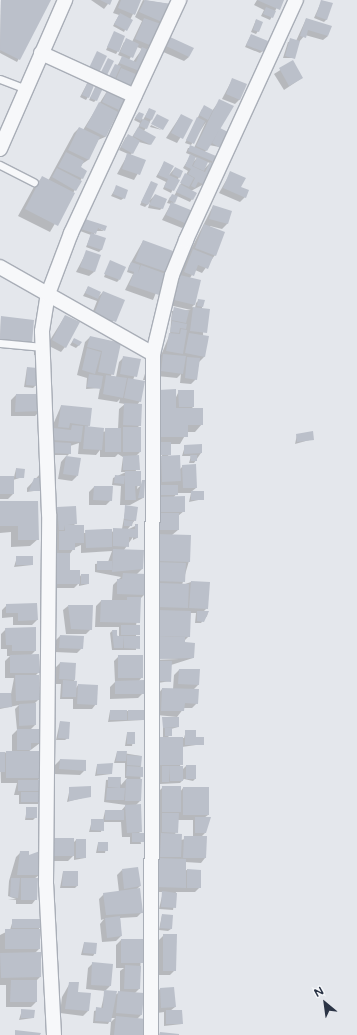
<!DOCTYPE html>
<html>
<head>
<meta charset="utf-8">
<style>
	body { margin:0 }
	#map { position:relative; width:357px; height:1035px; overflow:hidden; background:#e4e7ec; font-family:"Varela Round",sans-serif }
	div>[style] { position:absolute }
	[style*='--x'] { left:calc(var(--x)*1px); top:calc(var(--y)*1px); width:calc(var(--w)*1px); rotate:calc(var(--a)*1deg) }
	.shadow>* { inset:0; background:#0003 }
	.building>* { inset:0; background:#bbc0ca }
	.roads { filter:drop-shadow(1px 0 #a9aeb7) drop-shadow(-1px 0 #a9aeb7) drop-shadow(0 1px #a9aeb7) drop-shadow(0 -1px #a9aeb7) }
	.lane>* { height:7px; margin:-3.5px; padding:0 3.5px; transform-origin:3.5px; border-radius:3.5px; background:#f7f8fa }
	.street>* { height:14px; margin:-7px; padding:0 7px; transform-origin:7px; border-radius:7px; background:#f7f8fa }
	span { translate:-50% -50%; white-space:nowrap; text-align:center; line-height:1.15; -webkit-text-stroke:4px #f4f6f9; paint-order:stroke }
	.north { position:absolute; left:305px; top:983px; width:40px; height:40px; -webkit-text-stroke:3px #f4f6f9; paint-order:stroke; rotate:331deg; font-size:11px; font-weight:700; line-height:16px; text-align:center; color:#2b3445 }
	.north::after { content:''; display:block; margin:auto; width:14px; height:18px; background:#2b3445; clip-path:polygon(50% 0,100% 100%,50% 72%,0 100%) }
</style>
</head>
<body>
<div id="map">
	<div class="shadow">
		<i style="clip-path:polygon(1px 0,50px 0,17px 62px,0 53px)"></i>
		<i style="clip-path:polygon(91px 0,111px 0,104px 9px)"></i>
		<i style="clip-path:polygon(119px 0,140px 0,124px 32px,113px 26px,119px 15px,113px 13px)"></i>
		<i style="clip-path:polygon(evenodd,143px 0,169px 4px,147px 50px,150px 51px,105px 137px,98px 140px,88px 160px,82px 164px,80px 168px,86px 171px,50px 232px,18px 216px,35px 185px,42px 178px,48px 181px,74px 133px,79px 128px,83px 130px,109px 88px,106px 82px,123px 57px,118px 55px,124px 42px,132px 42px,142px 21px,135px 17px,143px 0,137px 47px,142px 49px,133px 62px,129px 60px,137px 47px)"></i>
		<i style="clip-path:polygon(257px 0,281px 0,270px 20px,261px 16px,264px 10px,254px 5px)"></i>
		<i style="clip-path:polygon(322px 0,327px 19px,324px 22px,314px 18px)"></i>
		<i style="clip-path:polygon(306px 19px,328px 36px,323px 40px,305px 35px,299px 42px,294px 58px,283px 58px,288px 42px,296px 41px)"></i>
		<i style="clip-path:polygon(256px 20px,258px 31px,256px 34px,251px 32px)"></i>
		<i style="clip-path:polygon(114px 33px,118px 51px,116px 54px,106px 50px)"></i>
		<i style="clip-path:polygon(251px 35px,263px 51px,260px 53px,245px 47px)"></i>
		<i style="clip-path:polygon(170px 38px,189px 57px,184px 61px,161px 51px)"></i>
		<i style="clip-path:polygon(293px 62px,302px 78px,284px 90px,274px 74px)"></i>
		<i style="clip-path:polygon(232px 80px,240px 99px,235px 104px,222px 99px)"></i>
		<i style="clip-path:polygon(88px 82px,88px 97px,86px 100px,80px 97px)"></i>
		<i style="clip-path:polygon(97px 86px,96px 100px,94px 102px,89px 100px)"></i>
		<i style="clip-path:polygon(evenodd,220px 100px,219px 147px,209px 145px,205px 152px,213px 161px,204px 184px,191px 191px,196px 193px,190px 202px,177px 196px,173px 204px,187px 223px,182px 228px,162px 220px,171px 204px,167px 203px,170px 197px,174px 196px,188px 171px,183px 168px,191px 155px,186px 153px,188px 148px,194px 148px,206px 122px,191px 145px,185px 143px,202px 109px,212px 111px,220px 100px,195px 157px,197px 158px,192px 163px,195px 157px,220px 100px,207px 162px,210px 163px,204px 169px,207px 162px)"></i>
		<i style="clip-path:polygon(149px 109px,151px 120px,144px 131px,150px 145px,139px 142px,130px 156px,145px 161px,134px 180px,117px 174px,128px 154px,119px 150px,126px 137px,132px 137px,138px 128px,140px 123px,134px 120px,137px 115px,139px 113px,143px 120px)"></i>
		<i style="clip-path:polygon(181px 115px,191px 120px,177px 143px,166px 138px)"></i>
		<i style="clip-path:polygon(151px 125px,162px 130px,150px 127px)"></i>
		<i style="clip-path:polygon(164px 163px,168px 176px,175px 168px,179px 177px,171px 193px,163px 189px,166px 182px,156px 177px)"></i>
		<i style="clip-path:polygon(231px 172px,245px 197px,240px 202px,219px 193px)"></i>
		<i style="clip-path:polygon(151px 182px,150px 200px,155px 195px,162px 208px,160px 210px,148px 208px,150px 202px,145px 207px,140px 205px)"></i>
		<i style="clip-path:polygon(117px 186px,124px 198px,121px 200px,111px 196px)"></i>
		<i style="clip-path:polygon(evenodd,213px 206px,231px 212px,227px 224px,222px 229px,210px 226px,215px 255px,202px 273px,195px 270px,190px 278px,195px 304px,199px 300px,202px 307px,204px 357px,199px 362px,196px 379px,191px 384px,180px 383px,181px 374px,177px 378px,157px 376px,159px 360px,170px 334px,172px 311px,191px 310px,169px 305px,175px 281px,213px 206px,196px 303px,195px 308px,192px 307px,196px 303px)"></i>
		<i style="clip-path:polygon(85px 220px,104px 231px,96px 231px,93px 235px,102px 249px,99px 252px,86px 247px,91px 235px,80px 231px)"></i>
		<i style="clip-path:polygon(143px 241px,165px 271px,153px 300px,125px 290px,133px 274px,127px 272px,129px 266px)"></i>
		<i style="clip-path:polygon(87px 251px,94px 272px,89px 276px,76px 272px)"></i>
		<i style="clip-path:polygon(110px 262px,119px 280px,117px 282px,104px 277px)"></i>
		<i style="clip-path:polygon(88px 287px,98px 297px,103px 292px,123px 300px,110px 327px,90px 319px,97px 301px,83px 296px)"></i>
		<i style="clip-path:polygon(65px 316px,65px 347px,61px 352px,47px 345px)"></i>
		<i style="clip-path:polygon(1px 317px,31px 342px,0 345px)"></i>
		<i style="clip-path:polygon(90px 337px,120px 343px,111px 376px,116px 377px,119px 362px,124px 357px,140px 360px,133px 380px,140px 401px,137px 405px,140px 425px,137px 428px,140px 452px,135px 457px,136px 472px,140px 472px,137px 489px,144px 482px,143px 498px,130px 505px,120px 505px,121px 486px,112px 485px,113px 478px,126px 472px,121px 472px,123px 457px,118px 454px,115px 457px,100px 457px,100px 450px,96px 455px,78px 454px,79px 443px,70px 446px,70px 453px,66px 457px,77px 476px,72px 481px,58px 479px,61px 462px,67px 455px,50px 455px,49px 434px,61px 406px,89px 425px,87px 428px,102px 432px,118px 429px,119px 409px,125px 404px,119px 403px,120px 399px,117px 402px,98px 399px,100px 388px,86px 389px,87px 378px,77px 375px,85px 342px)"></i>
		<i style="clip-path:polygon(74px 339px,79px 345px,76px 348px,70px 345px)"></i>
		<i style="clip-path:polygon(37px 349px,37px 355px,34px 355px,34px 351px)"></i>
		<i style="clip-path:polygon(147px 367px,147px 380px,143px 380px)"></i>
		<i style="clip-path:polygon(27px 368px,36px 385px,33px 388px,24px 387px)"></i>
		<i style="clip-path:polygon(179px 391px,193px 407px,191px 409px,202px 424px,195px 432px,187px 432px,180px 444px,170px 444px,168px 457px,180px 469px,183px 466px,196px 488px,191px 492px,203px 499px,189px 502px,191px 493px,177px 493px,174px 497px,184px 511px,178px 516px,178px 530px,172px 535px,189px 561px,182px 585px,191px 582px,207px 608px,203px 612px,208px 612px,207px 616px,201px 623px,195px 623px,196px 613px,190px 613px,189px 636px,184px 641px,193px 658px,171px 665px,170px 681px,158px 683px,153px 660px,179px 659px,153px 658px,157px 462px,162px 457px,161px 444px,153px 444px)"></i>
		<i style="clip-path:polygon(16px 395px,40px 411px,35px 416px,11px 416px,11px 400px)"></i>
		<i style="clip-path:polygon(297px 435px,313px 439px,295px 444px)"></i>
		<i style="clip-path:polygon(185px 446px,201px 453px,194px 463px,189px 463px,191px 456px,182px 456px)"></i>
		<i style="clip-path:polygon(16px 469px,23px 477px,13px 480px,13px 494px,8px 499px,0 499px,0 477px,14px 477px)"></i>
		<i style="clip-path:polygon(41px 473px,41px 490px,27px 492px,27px 488px)"></i>
		<i style="clip-path:polygon(94px 487px,111px 500px,106px 505px,89px 505px,89px 492px)"></i>
		<i style="clip-path:polygon(0 502px,38px 539px,30px 546px,11px 547px,11px 532px,0 533px)"></i>
		<i style="clip-path:polygon(126px 506px,135px 520px,127px 530px,137px 525px,137px 538px,133px 540px,133px 537px,124px 550px,142px 569px,136px 575px,144px 595px,140px 599px,136px 626px,136px 650px,112px 650px,110px 633px,112px 631px,119px 637px,119px 627px,95px 627px,96px 606px,101px 601px,112px 600px,113px 585px,121px 577px,95px 572px,95px 564px,108px 562px,112px 551px,81px 553px,81px 545px,74px 548px,69px 555px,69px 571px,79px 578px,81px 575px,88px 584px,79px 586px,79px 583px,74px 588px,50px 588px,57px 534px,54px 534px,53px 513px,58px 508px,83px 533px,111px 532px,122px 529px)"></i>
		<i style="clip-path:polygon(17px 557px,32px 565px,14px 567px)"></i>
		<i style="clip-path:polygon(7px 605px,37px 620px,32px 625px,13px 625px,13px 617px,2px 618px,2px 610px)"></i>
		<i style="clip-path:polygon(68px 606px,91px 629px,86px 634px,66px 634px,63px 610px)"></i>
		<i style="clip-path:polygon(6px 629px,35px 651px,30px 656px,39px 672px,35px 676px,38px 700px,35px 703px,35px 725px,30px 730px,40px 743px,28px 752px,40px 778px,37px 781px,41px 790px,38px 804px,19px 804px,19px 795px,14px 795px,17px 783px,1px 783px,0 753px,12px 752px,12px 735px,17px 730px,15px 709px,19px 705px,0 709px,0 694px,11px 694px,14px 678px,5px 678px,5px 661px,10px 656px,7px 656px,7px 649px,1px 649px,1px 634px)"></i>
		<i style="clip-path:polygon(60px 636px,82px 648px,77px 653px,55px 652px,55px 641px)"></i>
		<i style="clip-path:polygon(119px 656px,142px 677px,138px 682px,143px 693px,138px 698px,110px 699px,110px 687px,115px 682px,114px 661px)"></i>
		<i style="clip-path:polygon(60px 663px,74px 680px,76px 688px,78px 685px,96px 704px,92px 709px,73px 709px,73px 699px,60px 699px,61px 684px,54px 684px,55px 668px)"></i>
		<i style="clip-path:polygon(179px 670px,199px 670px,198px 685px,193px 690px,197px 703px,192px 708px,184px 708px,177px 717px,157px 715px,158px 694px,162px 689px,173px 689px,174px 675px)"></i>
		<i style="clip-path:polygon(110px 711px,128px 711px,143px 720px,108px 722px)"></i>
		<i style="clip-path:polygon(163px 718px,178px 727px,171px 729px,168px 738px,184px 738px,186px 731px,203px 744px,182px 747px,180px 767px,182px 770px,186px 766px,195px 779px,193px 781px,184px 779px,180px 783px,160px 784px,160px 769px,155px 769px,155px 743px,163px 738px)"></i>
		<i style="clip-path:polygon(60px 722px,68px 738px,65px 740px,56px 740px)"></i>
		<i style="clip-path:polygon(127px 733px,134px 733px,132px 746px,125px 746px)"></i>
		<i style="clip-path:polygon(117px 752px,141px 756px,140px 801px,136px 805px,141px 844px,130px 844px,130px 837px,122px 837px,121px 822px,103px 822px,101px 832px,89px 832px,92px 820px,103px 820px,105px 811px,121px 811px,126px 805px,104px 802px,106px 780px,120px 778px,121px 785px,127px 778px,125px 778px,125px 763px,114px 763px)"></i>
		<i style="clip-path:polygon(60px 760px,85px 770px,80px 775px,54px 774px,55px 765px)"></i>
		<i style="clip-path:polygon(97px 765px,111px 774px,95px 776px)"></i>
		<i style="clip-path:polygon(evenodd,163px 787px,180px 792px,183px 788px,208px 815px,204px 818px,205px 833px,201px 837px,205px 858px,201px 863px,185px 862px,185px 870px,200px 871px,200px 887px,195px 892px,176px 892px,173px 910px,159px 909px,163px 892px,152px 892px,160px 816px,158px 792px,163px 787px,178px 820px,193px 820px,193px 837px,181px 840px,175px 835px,178px 820px)"></i>
		<i style="clip-path:polygon(70px 788px,90px 796px,67px 802px)"></i>
		<i style="clip-path:polygon(27px 808px,36px 817px,33px 820px,25px 820px)"></i>
		<i style="clip-path:polygon(55px 839px,73px 843px,76px 840px,85px 858px,74px 860px,74px 855px,68px 861px,49px 861px,50px 844px)"></i>
		<i style="clip-path:polygon(98px 843px,107px 843px,105px 853px,96px 853px)"></i>
		<i style="clip-path:polygon(21px 852px,39px 875px,34px 879px,36px 899px,32px 904px,16px 904px,16px 900px,8px 899px,16px 899px,8px 896px,9px 881px,16px 857px)"></i>
		<i style="clip-path:polygon(122px 870px,140px 886px,137px 889px,142px 912px,137px 917px,120px 918px,121px 936px,116px 941px,102px 942px,100px 924px,104px 919px,101px 920px,99px 899px,104px 894px,119px 892px,117px 875px)"></i>
		<i style="clip-path:polygon(63px 872px,77px 886px,75px 888px,60px 888px)"></i>
		<i style="clip-path:polygon(162px 915px,171px 929px,168px 931px,159px 930px)"></i>
		<i style="clip-path:polygon(13px 920px,39px 927px,39px 949px,35px 953px,40px 977px,36px 981px,36px 1002px,31px 1007px,6px 1007px,6px 985px,0 985px,0 935px,10px 930px)"></i>
		<i style="clip-path:polygon(164px 935px,175px 970px,170px 975px,158px 975px,159px 940px)"></i>
		<i style="clip-path:polygon(121px 940px,142px 940px,139px 989px,135px 993px,141px 1015px,137px 1019px,143px 1035px,110px 1035px,111px 1022px,115px 1018px,111px 1018px,108px 1024px,93px 1023px,94px 1011px,101px 1009px,105px 991px,86px 989px,88px 968px,93px 963px,110px 986px,105px 991px,115px 995px,120px 992px,120px 971px,124px 968px,116px 968px,116px 945px)"></i>
		<i style="clip-path:polygon(84px 943px,95px 953px,93px 956px,81px 955px)"></i>
		<i style="clip-path:polygon(70px 983px,88px 1011px,83px 1016px,60px 1013px,62px 997px)"></i>
		<i style="clip-path:polygon(173px 988px,175px 1007px,170px 1011px,182px 1024px,164px 1026px,164px 1012px,157px 1013px,155px 994px,160px 989px)"></i>
		<i style="clip-path:polygon(22px 1010px,34px 1011px,33px 1018px,19px 1020px)"></i>
	</div>
	<div class="building">
		<i style="clip-path:polygon(1px 0,51px 0,20px 60px,0 50px)"></i>
		<i style="clip-path:polygon(100px 0,112px 0,110px 5px)"></i>
		<i style="clip-path:polygon(121px 0,141px 0,135px 15px,118px 8px)"></i>
		<i style="clip-path:polygon(145px 0,171px 4px,162px 22px,139px 12px)"></i>
		<i style="clip-path:polygon(257px 0,284px 0,280px 10px)"></i>
		<i style="clip-path:polygon(321px 0,333px 3px,327px 20px,316px 16px)"></i>
		<i style="clip-path:polygon(266px 7px,276px 11px,273px 18px,263px 14px)"></i>
		<i style="clip-path:polygon(120px 13px,133px 20px,127px 31px,114px 24px)"></i>
		<i style="clip-path:polygon(144px 18px,161px 24px,152px 46px,135px 39px)"></i>
		<i style="clip-path:polygon(306px 18px,332px 26px,328px 36px,308px 30px,306px 38px,300px 36px)"></i>
		<i style="clip-path:polygon(256px 19px,263px 22px,259px 32px,253px 30px)"></i>
		<i style="clip-path:polygon(114px 31px,125px 36px,119px 52px,107px 47px)"></i>
		<i style="clip-path:polygon(251px 34px,268px 41px,264px 52px,246px 45px)"></i>
		<i style="clip-path:polygon(170px 37px,194px 48px,189px 57px,166px 46px)"></i>
		<i style="clip-path:polygon(126px 38px,139px 44px,133px 58px,120px 52px)"></i>
		<i style="clip-path:polygon(290px 38px,300px 41px,295px 59px,285px 56px)"></i>
		<i style="clip-path:polygon(142px 47px,151px 51px,142px 72px,119px 63px,122px 56px,136px 62px)"></i>
		<i style="clip-path:polygon(97px 51px,107px 56px,98px 75px,88px 70px)"></i>
		<i style="clip-path:polygon(108px 58px,114px 61px,105px 79px,99px 76px)"></i>
		<i style="clip-path:polygon(293px 60px,303px 78px,289px 86px,279px 68px)"></i>
		<i style="clip-path:polygon(115px 64px,121px 66px,113px 83px,107px 80px)"></i>
		<i style="clip-path:polygon(121px 68px,138px 75px,131px 91px,114px 84px)"></i>
		<i style="clip-path:polygon(232px 78px,247px 84px,240px 100px,226px 94px)"></i>
		<i style="clip-path:polygon(88px 81px,95px 83px,89px 98px,82px 95px)"></i>
		<i style="clip-path:polygon(96px 85px,103px 88px,97px 101px,90px 98px)"></i>
		<i style="clip-path:polygon(109px 87px,126px 95px,119px 110px,102px 102px)"></i>
		<i style="clip-path:polygon(219px 99px,234px 106px,207px 151px,196px 146px)"></i>
		<i style="clip-path:polygon(99px 102px,118px 112px,106px 137px,86px 127px)"></i>
		<i style="clip-path:polygon(204px 105px,213px 110px,208px 120px,199px 115px)"></i>
		<i style="clip-path:polygon(149px 108px,156px 111px,152px 120px,145px 117px)"></i>
		<i style="clip-path:polygon(139px 112px,144px 114px,141px 121px,135px 118px)"></i>
		<i style="clip-path:polygon(157px 114px,169px 120px,163px 130px,151px 124px)"></i>
		<i style="clip-path:polygon(181px 114px,193px 120px,183px 139px,171px 133px)"></i>
		<i style="clip-path:polygon(197px 117px,205px 121px,194px 144px,186px 140px)"></i>
		<i style="clip-path:polygon(143px 119px,150px 122px,147px 129px,139px 126px)"></i>
		<i style="clip-path:polygon(79px 127px,100px 137px,89px 160px,68px 150px)"></i>
		<i style="clip-path:polygon(138px 127px,156px 137px,151px 145px,133px 136px)"></i>
		<i style="clip-path:polygon(220px 128px,228px 132px,220px 148px,212px 143px)"></i>
		<i style="clip-path:polygon(128px 134px,140px 141px,133px 154px,121px 147px)"></i>
		<i style="clip-path:polygon(190px 145px,216px 156px,214px 162px,188px 151px)"></i>
		<i style="clip-path:polygon(66px 152px,84px 161px,81px 167px,87px 171px,83px 179px,58px 167px)"></i>
		<i style="clip-path:polygon(127px 153px,146px 160px,140px 175px,122px 169px)"></i>
		<i style="clip-path:polygon(190px 154px,196px 157px,192px 166px,205px 172px,210px 162px,215px 165px,205px 185px,198px 182px,195px 188px,191px 186px,195px 178px,188px 174px,191px 169px,185px 166px)"></i>
		<i style="clip-path:polygon(197px 157px,208px 162px,204px 171px,193px 166px)"></i>
		<i style="clip-path:polygon(164px 161px,174px 166px,169px 175px,180px 180px,174px 191px,164px 187px,168px 179px,158px 175px)"></i>
		<i style="clip-path:polygon(175px 167px,183px 171px,180px 178px,172px 174px)"></i>
		<i style="clip-path:polygon(57px 168px,82px 181px,76px 191px,52px 177px)"></i>
		<i style="clip-path:polygon(230px 171px,246px 178px,241px 187px,249px 190px,246px 198px,223px 188px)"></i>
		<i style="clip-path:polygon(185px 173px,194px 178px,189px 187px,180px 183px)"></i>
		<i style="clip-path:polygon(42px 176px,75px 193px,58px 226px,25px 209px)"></i>
		<i style="clip-path:polygon(151px 181px,158px 184px,148px 205px,141px 202px)"></i>
		<i style="clip-path:polygon(180px 184px,197px 193px,193px 200px,176px 192px)"></i>
		<i style="clip-path:polygon(116px 185px,128px 190px,125px 199px,113px 194px)"></i>
		<i style="clip-path:polygon(155px 194px,167px 199px,163px 209px,149px 205px)"></i>
		<i style="clip-path:polygon(172px 194px,178px 196px,175px 203px,169px 200px)"></i>
		<i style="clip-path:polygon(171px 202px,193px 211px,187px 224px,166px 215px)"></i>
		<i style="clip-path:polygon(213px 205px,232px 211px,228px 224px,209px 219px)"></i>
		<i style="clip-path:polygon(85px 219px,107px 226px,105px 231px,98px 228px,96px 234px,81px 229px)"></i>
		<i style="clip-path:polygon(204px 224px,225px 232px,216px 256px,195px 248px)"></i>
		<i style="clip-path:polygon(91px 233px,106px 238px,102px 250px,87px 245px)"></i>
		<i style="clip-path:polygon(143px 240px,173px 251px,166px 272px,135px 261px)"></i>
		<i style="clip-path:polygon(193px 249px,213px 257px,208px 269px,198px 265px,194px 276px,184px 272px)"></i>
		<i style="clip-path:polygon(86px 250px,101px 255px,95px 272px,80px 267px)"></i>
		<i style="clip-path:polygon(110px 260px,126px 267px,120px 280px,104px 274px)"></i>
		<i style="clip-path:polygon(131px 262px,140px 265px,138px 273px,141px 265px,166px 274px,159px 295px,129px 285px,134px 272px,128px 270px)"></i>
		<i style="clip-path:polygon(180px 275px,201px 280px,195px 305px,174px 300px)"></i>
		<i style="clip-path:polygon(88px 286px,101px 292px,98px 299px,85px 293px)"></i>
		<i style="clip-path:polygon(103px 291px,125px 300px,116px 322px,94px 314px)"></i>
		<i style="clip-path:polygon(198px 299px,205px 300px,203px 307px,197px 306px)"></i>
		<i style="clip-path:polygon(174px 307px,189px 311px,186px 323px,171px 320px)"></i>
		<i style="clip-path:polygon(193px 307px,210px 309px,207px 333px,190px 331px)"></i>
		<i style="clip-path:polygon(65px 315px,80px 322px,66px 348px,52px 340px)"></i>
		<i style="clip-path:polygon(1px 316px,34px 320px,32px 343px,0 339px)"></i>
		<i style="clip-path:polygon(172px 321px,187px 324px,186px 329px,180px 328px,179px 333px,170px 332px)"></i>
		<i style="clip-path:polygon(181px 329px,187px 330px,183px 354px,166px 351px,169px 333px,180px 334px)"></i>
		<i style="clip-path:polygon(189px 333px,209px 336px,205px 357px,185px 353px)"></i>
		<i style="clip-path:polygon(90px 336px,121px 343px,114px 375px,98px 372px,102px 351px,87px 347px)"></i>
		<i style="clip-path:polygon(74px 338px,82px 342px,79px 346px,72px 342px)"></i>
		<i style="clip-path:polygon(87px 348px,101px 352px,95px 374px,82px 370px)"></i>
		<i style="clip-path:polygon(163px 354px,186px 356px,183px 374px,161px 371px)"></i>
		<i style="clip-path:polygon(123px 356px,141px 359px,137px 377px,120px 374px)"></i>
		<i style="clip-path:polygon(187px 357px,200px 358px,197px 380px,185px 378px)"></i>
		<i style="clip-path:polygon(27px 367px,37px 368px,37px 386px,26px 385px)"></i>
		<i style="clip-path:polygon(89px 374px,103px 376px,101px 389px,87px 387px)"></i>
		<i style="clip-path:polygon(106px 375px,127px 378px,123px 398px,103px 394px)"></i>
		<i style="clip-path:polygon(128px 378px,145px 381px,141px 402px,124px 398px)"></i>
		<i style="clip-path:polygon(176px 389px,176px 408px,203px 408px,203px 425px,188px 425px,188px 437px,159px 437px,159px 390px)"></i>
		<i style="clip-path:polygon(178px 390px,194px 390px,194px 407px,179px 407px)"></i>
		<i style="clip-path:polygon(16px 394px,41px 394px,41px 411px,15px 412px)"></i>
		<i style="clip-path:polygon(124px 403px,142px 404px,141px 426px,123px 425px)"></i>
		<i style="clip-path:polygon(61px 405px,92px 408px,90px 426px,70px 423px,69px 428px,58px 427px)"></i>
		<i style="clip-path:polygon(72px 425px,83px 426px,81px 442px,52px 440px,54px 428px,71px 430px)"></i>
		<i style="clip-path:polygon(85px 426px,104px 428px,102px 450px,83px 449px)"></i>
		<i style="clip-path:polygon(123px 427px,141px 427px,141px 452px,123px 452px)"></i>
		<i style="clip-path:polygon(105px 428px,121px 428px,121px 452px,105px 452px)"></i>
		<i style="clip-path:polygon(313px 431px,314px 440px,297px 442px,296px 434px)"></i>
		<i style="clip-path:polygon(53px 442px,71px 443px,71px 454px,52px 453px)"></i>
		<i style="clip-path:polygon(161px 442px,171px 442px,171px 455px,161px 455px)"></i>
		<i style="clip-path:polygon(202px 444px,202px 453px,184px 454px,184px 445px)"></i>
		<i style="clip-path:polygon(139px 455px,140px 470px,123px 470px,123px 456px)"></i>
		<i style="clip-path:polygon(180px 455px,181px 481px,162px 482px,161px 456px)"></i>
		<i style="clip-path:polygon(190px 455px,197px 455px,197px 461px,191px 461px)"></i>
		<i style="clip-path:polygon(66px 456px,81px 458px,78px 476px,63px 474px)"></i>
		<i style="clip-path:polygon(196px 464px,197px 488px,183px 488px,182px 465px)"></i>
		<i style="clip-path:polygon(16px 468px,25px 469px,24px 478px,16px 478px)"></i>
		<i style="clip-path:polygon(125px 471px,141px 471px,141px 486px,135px 486px,136px 500px,125px 500px)"></i>
		<i style="clip-path:polygon(115px 475px,125px 476px,124px 484px,114px 483px)"></i>
		<i style="clip-path:polygon(0 476px,14px 476px,14px 494px,0 494px)"></i>
		<i style="clip-path:polygon(34px 478px,42px 478px,42px 491px,29px 491px)"></i>
		<i style="clip-path:polygon(142px 480px,145px 480px,144px 498px,138px 498px)"></i>
		<i style="clip-path:polygon(159px 485px,178px 485px,178px 495px,159px 495px)"></i>
		<i style="clip-path:polygon(94px 486px,113px 486px,112px 501px,93px 500px)"></i>
		<i style="clip-path:polygon(191px 491px,204px 491px,204px 500px,191px 500px)"></i>
		<i style="clip-path:polygon(185px 496px,185px 512px,157px 512px,156px 497px)"></i>
		<i style="clip-path:polygon(0 501px,38px 501px,39px 540px,18px 540px,18px 526px,0 526px)"></i>
		<i style="clip-path:polygon(125px 505px,138px 507px,136px 521px,124px 519px)"></i>
		<i style="clip-path:polygon(76px 506px,77px 524px,67px 525px,84px 525px,84px 543px,75px 543px,75px 550px,59px 550px,59px 531px,65px 531px,65px 525px,64px 530px,59px 530px,57px 507px)"></i>
		<i style="clip-path:polygon(156px 513px,179px 513px,179px 530px,156px 530px)"></i>
		<i style="clip-path:polygon(124px 520px,133px 521px,132px 526px,124px 526px)"></i>
		<i style="clip-path:polygon(135px 524px,138px 524px,138px 538px,129px 537px,129px 547px,113px 546px,113px 528px,135px 529px)"></i>
		<i style="clip-path:polygon(106px 529px,112px 529px,112px 537px,106px 537px)"></i>
		<i style="clip-path:polygon(106px 529px,106px 537px,112px 537px,112px 547px,86px 548px,85px 530px)"></i>
		<i style="clip-path:polygon(157px 534px,191px 535px,190px 562px,156px 561px)"></i>
		<i style="clip-path:polygon(113px 549px,144px 550px,143px 569px,112px 572px)"></i>
		<i style="clip-path:polygon(55px 553px,70px 553px,70px 570px,80px 570px,80px 584px,54px 584px)"></i>
		<i style="clip-path:polygon(16px 556px,33px 556px,33px 565px,16px 565px)"></i>
		<i style="clip-path:polygon(97px 561px,112px 561px,112px 570px,97px 570px)"></i>
		<i style="clip-path:polygon(154px 562px,186px 563px,185px 582px,154px 581px)"></i>
		<i style="clip-path:polygon(123px 573px,146px 574px,145px 595px,117px 594px,117px 579px,122px 579px)"></i>
		<i style="clip-path:polygon(81px 574px,89px 574px,89px 584px,81px 584px)"></i>
		<i style="clip-path:polygon(191px 581px,210px 582px,208px 609px,189px 608px)"></i>
		<i style="clip-path:polygon(159px 583px,189px 584px,188px 608px,158px 607px)"></i>
		<i style="clip-path:polygon(127px 597px,141px 597px,140px 623px,100px 622px,101px 600px,127px 600px)"></i>
		<i style="clip-path:polygon(37px 603px,38px 620px,18px 621px,18px 613px,6px 613px,6px 604px)"></i>
		<i style="clip-path:polygon(68px 605px,93px 605px,92px 630px,71px 629px)"></i>
		<i style="clip-path:polygon(158px 610px,191px 611px,190px 637px,157px 636px)"></i>
		<i style="clip-path:polygon(197px 611px,209px 611px,204px 622px,197px 621px)"></i>
		<i style="clip-path:polygon(121px 625px,140px 625px,140px 635px,121px 635px)"></i>
		<i style="clip-path:polygon(36px 627px,36px 651px,12px 651px,12px 645px,6px 645px,5px 628px)"></i>
		<i style="clip-path:polygon(112px 630px,117px 630px,117px 636px,124px 636px,123px 648px,114px 648px)"></i>
		<i style="clip-path:polygon(60px 635px,84px 636px,83px 649px,59px 648px)"></i>
		<i style="clip-path:polygon(124px 636px,140px 636px,140px 649px,124px 648px)"></i>
		<i style="clip-path:polygon(158px 636px,185px 637px,185px 642px,195px 643px,194px 658px,157px 659px)"></i>
		<i style="clip-path:polygon(39px 654px,40px 673px,10px 673px,10px 655px)"></i>
		<i style="clip-path:polygon(118px 655px,143px 655px,143px 678px,118px 678px)"></i>
		<i style="clip-path:polygon(160px 661px,172px 661px,171px 682px,160px 681px)"></i>
		<i style="clip-path:polygon(60px 662px,76px 663px,75px 680px,59px 679px)"></i>
		<i style="clip-path:polygon(179px 669px,200px 669px,199px 685px,178px 684px)"></i>
		<i style="clip-path:polygon(15px 675px,39px 675px,39px 700px,16px 701px)"></i>
		<i style="clip-path:polygon(63px 680px,77px 681px,76px 697px,62px 697px)"></i>
		<i style="clip-path:polygon(144px 680px,144px 694px,115px 694px,115px 681px)"></i>
		<i style="clip-path:polygon(78px 684px,98px 685px,97px 705px,77px 704px)"></i>
		<i style="clip-path:polygon(162px 688px,199px 689px,198px 704px,185px 703px,184px 711px,161px 711px)"></i>
		<i style="clip-path:polygon(0 693px,11px 693px,12px 707px,0 708px)"></i>
		<i style="clip-path:polygon(36px 703px,36px 725px,19px 726px,19px 704px)"></i>
		<i style="clip-path:polygon(110px 710px,127px 710px,127px 720px,110px 720px)"></i>
		<i style="clip-path:polygon(128px 710px,144px 710px,144px 720px,128px 720px)"></i>
		<i style="clip-path:polygon(162px 717px,179px 717px,179px 727px,163px 728px)"></i>
		<i style="clip-path:polygon(60px 721px,70px 722px,69px 739px,58px 738px)"></i>
		<i style="clip-path:polygon(165px 728px,172px 728px,172px 736px,165px 736px)"></i>
		<i style="clip-path:polygon(17px 729px,40px 729px,41px 743px,31px 743px,31px 750px,17px 750px)"></i>
		<i style="clip-path:polygon(185px 730px,196px 730px,196px 737px,204px 737px,204px 745px,185px 745px)"></i>
		<i style="clip-path:polygon(127px 732px,135px 732px,135px 744px,127px 744px)"></i>
		<i style="clip-path:polygon(160px 737px,183px 737px,183px 765px,160px 765px)"></i>
		<i style="clip-path:polygon(6px 751px,42px 751px,41px 778px,6px 778px)"></i>
		<i style="clip-path:polygon(117px 751px,127px 751px,126px 761px,116px 761px)"></i>
		<i style="clip-path:polygon(0 752px,5px 752px,5px 772px,0 772px)"></i>
		<i style="clip-path:polygon(127px 755px,142px 756px,141px 766px,127px 765px)"></i>
		<i style="clip-path:polygon(60px 759px,86px 760px,86px 771px,59px 769px)"></i>
		<i style="clip-path:polygon(113px 763px,112px 774px,97px 774px,97px 764px)"></i>
		<i style="clip-path:polygon(186px 765px,196px 765px,196px 779px,186px 779px)"></i>
		<i style="clip-path:polygon(127px 766px,143px 767px,143px 777px,126px 776px)"></i>
		<i style="clip-path:polygon(162px 766px,169px 766px,169px 782px,162px 782px)"></i>
		<i style="clip-path:polygon(169px 766px,183px 766px,183px 781px,170px 781px)"></i>
		<i style="clip-path:polygon(108px 777px,121px 777px,120px 788px,108px 787px)"></i>
		<i style="clip-path:polygon(126px 779px,142px 779px,141px 801px,125px 801px)"></i>
		<i style="clip-path:polygon(18px 780px,42px 780px,42px 791px,18px 791px)"></i>
		<i style="clip-path:polygon(91px 786px,91px 797px,69px 801px,69px 787px)"></i>
		<i style="clip-path:polygon(162px 786px,181px 786px,181px 812px,162px 812px)"></i>
		<i style="clip-path:polygon(183px 787px,209px 787px,209px 815px,183px 815px)"></i>
		<i style="clip-path:polygon(107px 788px,125px 788px,124px 800px,106px 800px)"></i>
		<i style="clip-path:polygon(21px 792px,42px 792px,42px 802px,21px 802px)"></i>
		<i style="clip-path:polygon(141px 804px,142px 832px,127px 833px,125px 805px)"></i>
		<i style="clip-path:polygon(26px 807px,37px 807px,37px 818px,26px 818px)"></i>
		<i style="clip-path:polygon(105px 810px,124px 810px,124px 820px,105px 820px)"></i>
		<i style="clip-path:polygon(162px 813px,179px 813px,178px 833px,162px 832px)"></i>
		<i style="clip-path:polygon(195px 817px,211px 817px,206px 833px,195px 833px)"></i>
		<i style="clip-path:polygon(91px 819px,104px 819px,104px 831px,91px 830px)"></i>
		<i style="clip-path:polygon(132px 833px,144px 833px,144px 842px,132px 842px)"></i>
		<i style="clip-path:polygon(161px 833px,182px 834px,181px 857px,160px 857px)"></i>
		<i style="clip-path:polygon(184px 836px,207px 836px,206px 858px,183px 858px)"></i>
		<i style="clip-path:polygon(54px 838px,74px 838px,74px 856px,54px 856px)"></i>
		<i style="clip-path:polygon(76px 839px,86px 839px,86px 858px,76px 858px)"></i>
		<i style="clip-path:polygon(98px 842px,108px 842px,108px 851px,98px 851px)"></i>
		<i style="clip-path:polygon(20px 851px,29px 851px,29px 855px,40px 851px,40px 875px,17px 875px)"></i>
		<i style="clip-path:polygon(157px 858px,186px 859px,186px 888px,156px 887px)"></i>
		<i style="clip-path:polygon(138px 867px,141px 886px,124px 889px,122px 869px)"></i>
		<i style="clip-path:polygon(187px 869px,201px 870px,201px 888px,187px 888px)"></i>
		<i style="clip-path:polygon(63px 871px,78px 871px,78px 886px,62px 886px)"></i>
		<i style="clip-path:polygon(11px 878px,20px 878px,18px 898px,10px 897px)"></i>
		<i style="clip-path:polygon(21px 878px,38px 878px,37px 900px,21px 900px)"></i>
		<i style="clip-path:polygon(140px 888px,143px 913px,106px 915px,103px 893px)"></i>
		<i style="clip-path:polygon(162px 891px,177px 893px,176px 908px,161px 907px)"></i>
		<i style="clip-path:polygon(162px 914px,173px 915px,172px 929px,160px 928px)"></i>
		<i style="clip-path:polygon(120px 916px,122px 936px,107px 938px,105px 918px)"></i>
		<i style="clip-path:polygon(12px 919px,40px 919px,40px 928px,12px 928px)"></i>
		<i style="clip-path:polygon(5px 929px,40px 929px,40px 949px,5px 949px)"></i>
		<i style="clip-path:polygon(163px 934px,177px 934px,176px 971px,163px 971px)"></i>
		<i style="clip-path:polygon(121px 939px,143px 939px,143px 963px,121px 963px)"></i>
		<i style="clip-path:polygon(84px 942px,97px 943px,96px 954px,83px 953px)"></i>
		<i style="clip-path:polygon(41px 952px,41px 977px,1px 978px,0 953px)"></i>
		<i style="clip-path:polygon(92px 962px,113px 964px,111px 986px,91px 985px)"></i>
		<i style="clip-path:polygon(125px 965px,141px 966px,140px 989px,124px 989px)"></i>
		<i style="clip-path:polygon(11px 980px,37px 980px,37px 1002px,10px 1002px)"></i>
		<i style="clip-path:polygon(69px 982px,79px 982px,78px 992px,91px 993px,89px 1011px,65px 1009px)"></i>
		<i style="clip-path:polygon(174px 987px,176px 1007px,161px 1008px,160px 988px)"></i>
		<i style="clip-path:polygon(104px 990px,117px 991px,111px 1022px,95px 1021px,96px 1007px,103px 1008px)"></i>
		<i style="clip-path:polygon(118px 991px,144px 993px,142px 1015px,116px 1013px)"></i>
		<i style="clip-path:polygon(21px 1009px,35px 1010px,34px 1018px,21px 1018px)"></i>
		<i style="clip-path:polygon(166px 1010px,182px 1010px,183px 1024px,166px 1024px)"></i>
		<i style="clip-path:polygon(116px 1016px,146px 1019px,144px 1035px,114px 1035px)"></i>
		<i style="clip-path:polygon(15px 1030px,41px 1033px,40px 1035px,15px 1035px)"></i>
		<i style="clip-path:polygon(160px 1032px,179px 1034px,179px 1035px,159px 1035px)"></i>
	</div>
	<div class="roads">
		<div class="lane">
			<i style="--x:0;--y:79;--w:28;--a:21"></i>
			<i style="--x:0;--y:165;--w:38;--a:27"></i>
			<i style="--x:0;--y:343;--w:43;--a:5.3"></i>
		</div>
		<div class="street">
			<i style="--x:41;--y:53;--w:103;--a:24.6"></i>
			<i style="--x:0;--y:149;--w:163;--a:-66.4"></i>
			<i style="--x:0;--y:267;--w:176;--a:29.6"></i>
			<i style="--x:54;--y:1035;--w:151;--a:-93"></i>
			<i style="--x:46;--y:884;--w:370;--a:-89.5"></i>
			<i style="--x:49;--y:514;--w:183;--a:-92.2"></i>
			<i style="--x:42;--y:331;--w:37;--a:-81"></i>
			<i style="--x:48;--y:294;--w:65;--a:-69.3"></i>
			<i style="--x:71;--y:233;--w:257;--a:-65.1"></i>
			<i style="--x:151;--y:1035;--w:681;--a:-89.83"></i>
			<i style="--x:153;--y:354;--w:81;--a:-76.5"></i>
			<i style="--x:172;--y:275;--w:38;--a:-68"></i>
			<i style="--x:186;--y:240;--w:264;--a:-65.4"></i>
		</div>
	</div>
	<div class="north">N</div>
</div>
</body>
</html>
